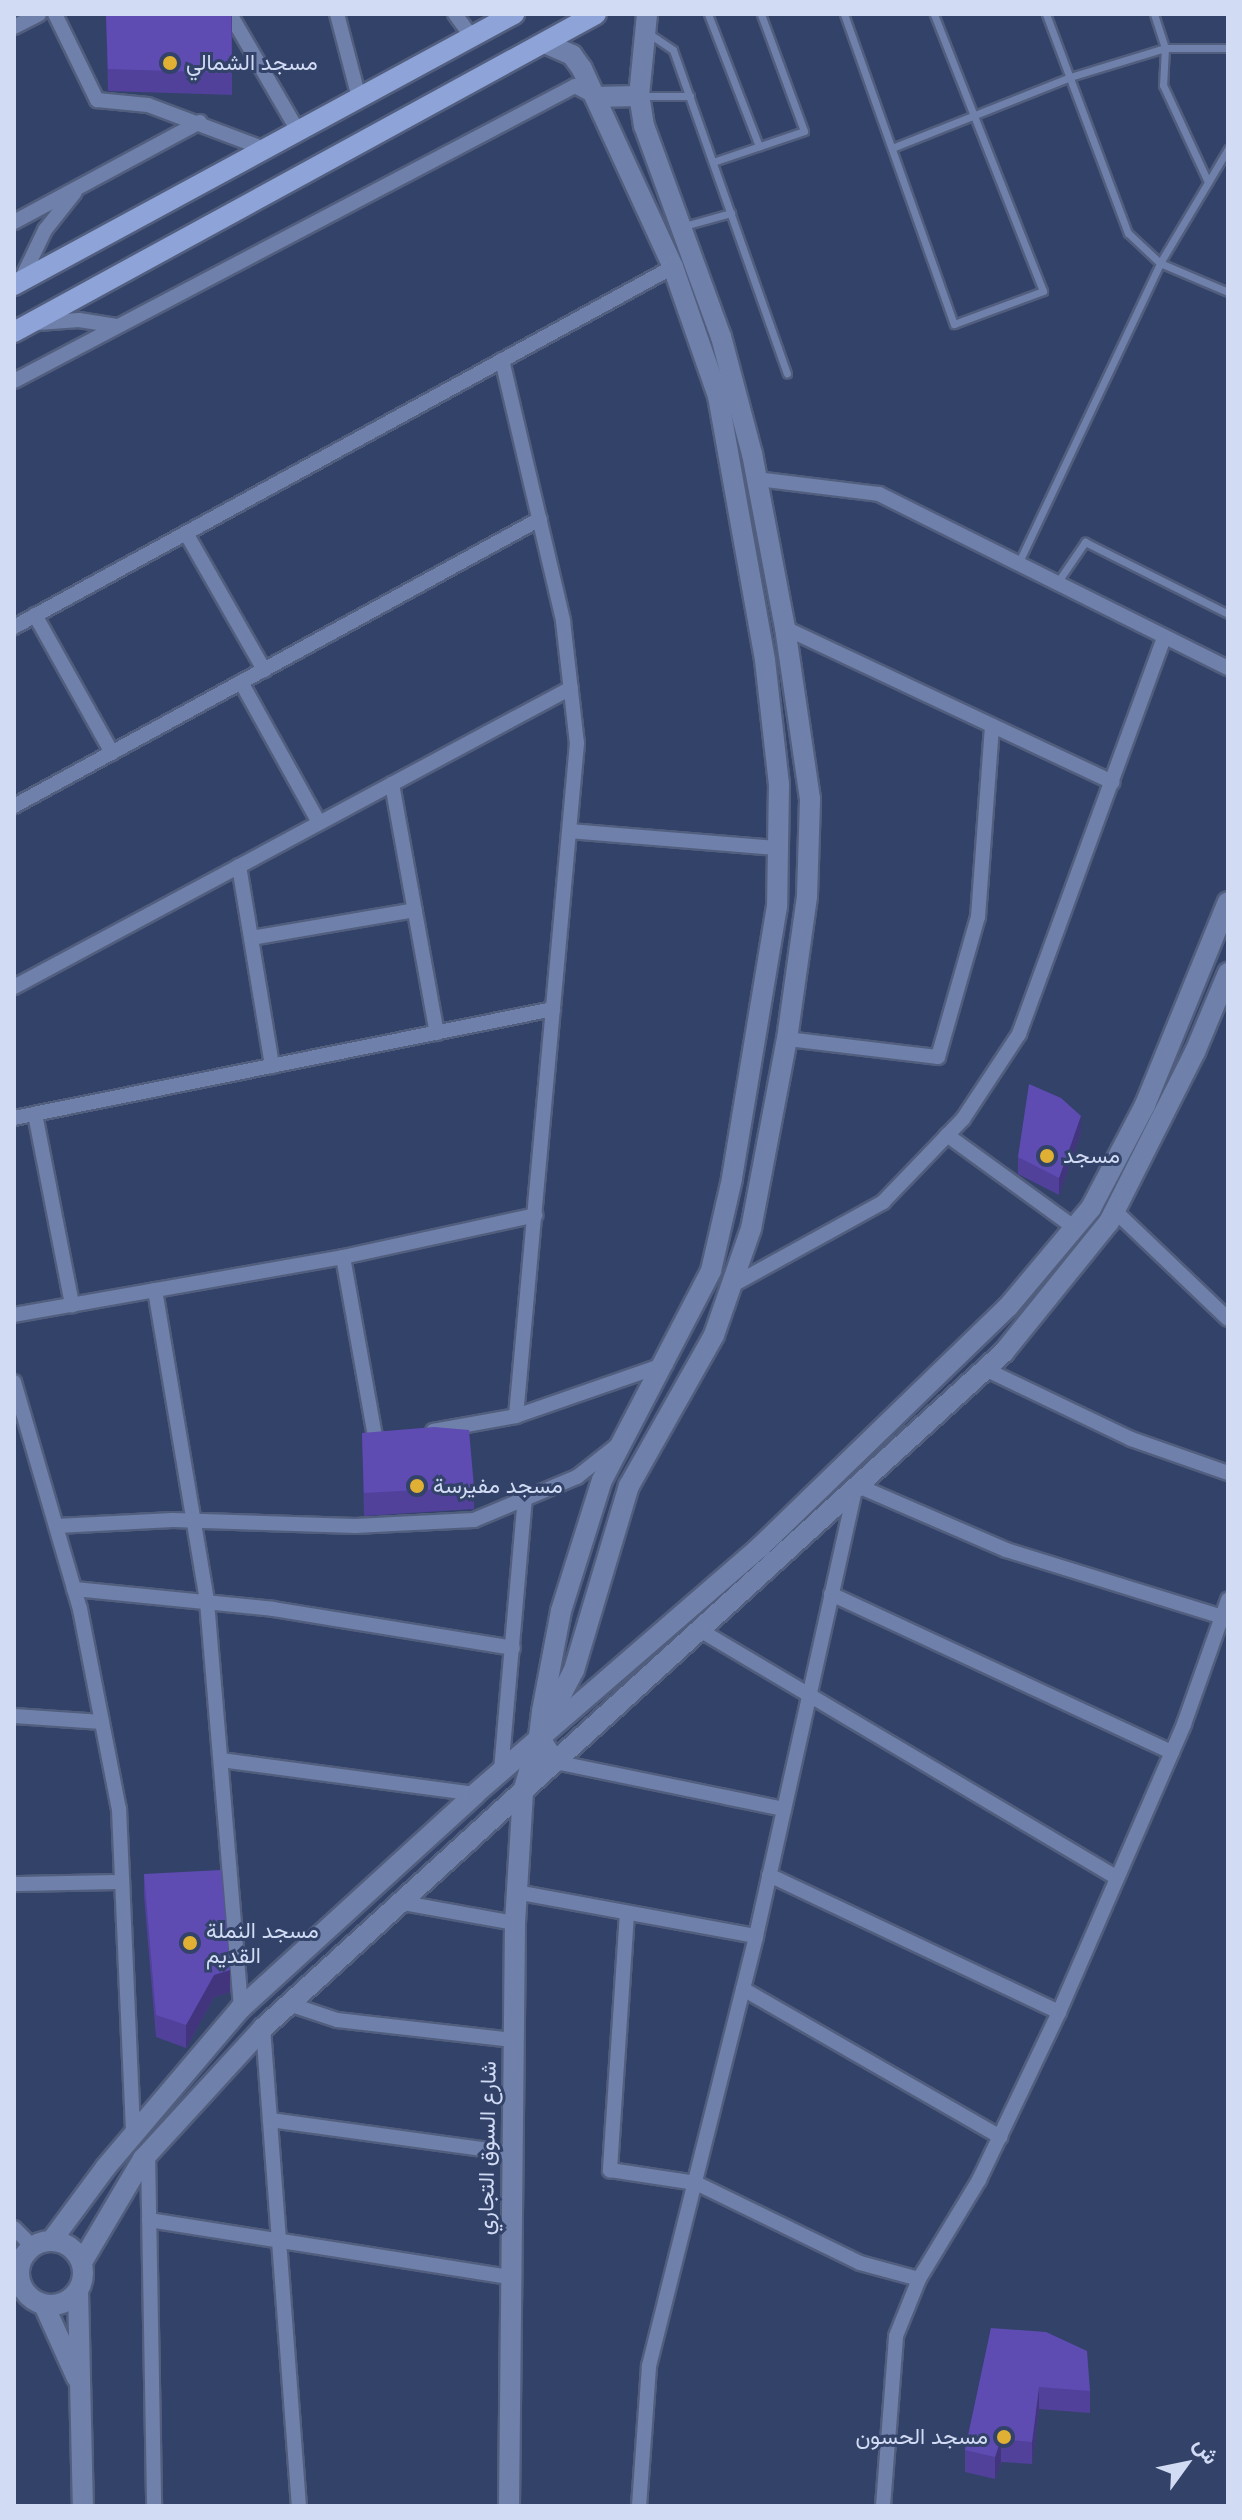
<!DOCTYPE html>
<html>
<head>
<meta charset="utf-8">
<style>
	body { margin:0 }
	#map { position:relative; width:1242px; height:2520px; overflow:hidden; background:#334268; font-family:"Fira Sans",Vazirmatn,sans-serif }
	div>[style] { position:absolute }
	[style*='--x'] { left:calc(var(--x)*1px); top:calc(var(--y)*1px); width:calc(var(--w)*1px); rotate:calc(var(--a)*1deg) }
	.roads { filter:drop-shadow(2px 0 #525e7e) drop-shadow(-2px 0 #525e7e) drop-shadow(0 2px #525e7e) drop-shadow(0 -2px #525e7e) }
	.lane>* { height:7px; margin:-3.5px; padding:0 3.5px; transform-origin:3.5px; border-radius:3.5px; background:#6f81ab }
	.street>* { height:14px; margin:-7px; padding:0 7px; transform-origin:7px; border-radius:7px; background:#6f81ab }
	.secondary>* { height:20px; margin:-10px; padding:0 10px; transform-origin:10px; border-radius:10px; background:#6f81ab }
	.secondary>.ring { margin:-10px; padding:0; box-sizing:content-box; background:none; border:20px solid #6f81ab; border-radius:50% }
	.primary>* { height:20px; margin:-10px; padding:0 10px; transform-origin:10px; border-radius:10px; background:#8ea4d9 }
	.wall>* { inset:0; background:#51419a }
	.shaded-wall>* { inset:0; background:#42357d }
	.building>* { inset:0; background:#5e4cb3 }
	.dots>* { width:22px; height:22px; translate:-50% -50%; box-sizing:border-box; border:4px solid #334268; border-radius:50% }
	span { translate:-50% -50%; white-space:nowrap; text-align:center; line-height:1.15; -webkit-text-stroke:6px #334268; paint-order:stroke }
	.poi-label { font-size:22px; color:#d1dbf3 }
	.left { translate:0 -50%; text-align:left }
	.right { translate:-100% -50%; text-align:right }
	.street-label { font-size:22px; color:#d1dbf3 }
	.frame { position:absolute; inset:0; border:16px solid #d1dbf3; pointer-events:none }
	.north { position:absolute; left:1146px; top:2424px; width:80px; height:80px; -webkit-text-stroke:6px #334268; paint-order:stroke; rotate:57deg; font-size:22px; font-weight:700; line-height:32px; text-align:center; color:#d1dbf3 }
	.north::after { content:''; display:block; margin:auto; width:28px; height:36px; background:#d1dbf3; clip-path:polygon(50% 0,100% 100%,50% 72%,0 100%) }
</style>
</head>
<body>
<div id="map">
	<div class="roads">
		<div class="lane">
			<i style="--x:708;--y:14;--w:142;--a:68.9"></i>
			<i style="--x:844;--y:14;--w:329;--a:70.5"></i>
			<i style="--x:954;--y:324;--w:95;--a:-20.3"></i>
			<i style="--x:1043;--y:291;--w:298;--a:-111.5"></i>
			<i style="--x:1046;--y:14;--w:234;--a:69.5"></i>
			<i style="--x:1128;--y:233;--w:44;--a:43.2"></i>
			<i style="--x:1160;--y:263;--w:74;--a:23.1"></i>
			<i style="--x:1154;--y:14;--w:36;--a:72"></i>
			<i style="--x:1165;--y:48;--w:37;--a:93"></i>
			<i style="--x:1163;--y:85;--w:107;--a:65.1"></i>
			<i style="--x:648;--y:33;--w:30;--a:34"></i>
			<i style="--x:673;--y:50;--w:343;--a:70.6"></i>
			<i style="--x:641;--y:96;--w:49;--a:0"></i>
			<i style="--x:892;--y:148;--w:192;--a:-21.7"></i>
			<i style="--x:1070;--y:77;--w:99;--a:-17"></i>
			<i style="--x:1165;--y:48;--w:63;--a:0"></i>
			<i style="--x:713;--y:162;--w:96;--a:-18.8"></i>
			<i style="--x:804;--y:131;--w:125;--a:-110.2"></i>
			<i style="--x:684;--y:226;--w:49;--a:-15.5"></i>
			<i style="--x:1018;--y:564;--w:333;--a:-64.7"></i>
			<i style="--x:1160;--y:263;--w:133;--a:-59.2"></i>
			<i style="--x:1057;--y:583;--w:50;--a:-55.7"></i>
			<i style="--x:1085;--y:542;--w:160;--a:26.7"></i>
		</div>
		<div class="street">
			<i style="--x:55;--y:14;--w:96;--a:64"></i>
			<i style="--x:97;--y:100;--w:51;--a:5.6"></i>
			<i style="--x:148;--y:105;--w:125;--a:20.6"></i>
			<i style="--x:230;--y:14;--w:135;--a:59.8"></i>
			<i style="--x:337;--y:14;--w:87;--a:75.3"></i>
			<i style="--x:455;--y:14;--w:29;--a:54"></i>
			<i style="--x:14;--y:27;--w:28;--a:-27"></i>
			<i style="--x:14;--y:222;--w:211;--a:-28.3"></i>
			<i style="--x:20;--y:282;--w:58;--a:-64.3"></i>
			<i style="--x:45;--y:230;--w:48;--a:-51.7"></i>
			<i style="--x:38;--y:323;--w:41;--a:-4.2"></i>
			<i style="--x:79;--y:320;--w:38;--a:9"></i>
			<i style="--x:502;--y:360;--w:268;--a:76.8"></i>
			<i style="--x:563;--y:621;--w:123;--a:83.5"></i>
			<i style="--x:577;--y:743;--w:676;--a:95.18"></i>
			<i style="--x:14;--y:381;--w:634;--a:-27.74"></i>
			<i style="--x:575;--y:86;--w:21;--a:28"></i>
			<i style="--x:757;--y:479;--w:123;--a:7"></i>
			<i style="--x:879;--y:494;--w:390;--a:26.5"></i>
			<i style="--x:186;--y:533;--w:158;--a:60.3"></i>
			<i style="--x:35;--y:615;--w:158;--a:60.8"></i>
			<i style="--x:14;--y:627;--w:751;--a:-28.65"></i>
			<i style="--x:785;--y:628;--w:362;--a:25.2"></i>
			<i style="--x:241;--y:682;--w:161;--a:61"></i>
			<i style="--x:392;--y:784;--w:253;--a:79.8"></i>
			<i style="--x:14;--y:806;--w:599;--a:-28.62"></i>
			<i style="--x:570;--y:831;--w:209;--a:4.7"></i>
			<i style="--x:239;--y:866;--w:203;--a:80.6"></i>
			<i style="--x:251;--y:938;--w:166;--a:-9.7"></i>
			<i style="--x:14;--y:987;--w:632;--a:-28.23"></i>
			<i style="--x:787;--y:1039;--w:152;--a:6.8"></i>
			<i style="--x:938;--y:1057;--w:146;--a:-74.1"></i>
			<i style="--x:978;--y:917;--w:192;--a:-85.8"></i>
			<i style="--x:35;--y:1114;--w:195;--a:79"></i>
			<i style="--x:14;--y:1118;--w:550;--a:-11.43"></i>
			<i style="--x:947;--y:1135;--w:158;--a:36"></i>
			<i style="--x:1115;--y:1211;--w:156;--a:43.7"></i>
			<i style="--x:343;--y:1257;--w:188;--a:79.9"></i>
			<i style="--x:376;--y:1442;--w:9;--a:-13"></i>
			<i style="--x:731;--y:1286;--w:174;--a:-28.9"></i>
			<i style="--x:883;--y:1202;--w:115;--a:-46.1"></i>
			<i style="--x:963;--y:1119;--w:102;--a:-56.6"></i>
			<i style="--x:1019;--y:1034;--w:422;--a:-69.9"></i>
			<i style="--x:155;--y:1290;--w:316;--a:80.5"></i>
			<i style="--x:207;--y:1602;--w:407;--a:85.2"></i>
			<i style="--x:14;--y:1315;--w:334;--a:-10"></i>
			<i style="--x:343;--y:1257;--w:197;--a:-12.3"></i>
			<i style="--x:985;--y:1369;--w:162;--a:25.6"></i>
			<i style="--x:1131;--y:1439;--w:103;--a:19.3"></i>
			<i style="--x:14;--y:1382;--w:236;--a:73.8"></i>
			<i style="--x:80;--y:1609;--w:204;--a:79"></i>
			<i style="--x:119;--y:1809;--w:325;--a:87.5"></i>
			<i style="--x:433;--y:1431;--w:84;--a:-10.2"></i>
			<i style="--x:516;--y:1416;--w:159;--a:-19.1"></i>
			<i style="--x:57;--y:1526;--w:116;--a:-3"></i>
			<i style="--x:173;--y:1520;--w:182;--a:1.9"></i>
			<i style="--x:355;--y:1526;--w:119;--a:-2.9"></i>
			<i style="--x:474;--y:1520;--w:112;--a:-22.7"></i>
			<i style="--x:577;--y:1477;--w:50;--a:-38.5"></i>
			<i style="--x:74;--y:1589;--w:200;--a:5.7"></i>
			<i style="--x:273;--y:1609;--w:243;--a:9.2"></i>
			<i style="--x:831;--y:1594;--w:376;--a:24.9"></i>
			<i style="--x:698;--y:1629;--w:487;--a:30.7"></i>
			<i style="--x:14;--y:1716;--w:88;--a:3.9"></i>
			<i style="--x:221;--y:1760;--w:256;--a:7.6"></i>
			<i style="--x:555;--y:1762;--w:234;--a:11.6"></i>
			<i style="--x:501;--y:1771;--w:275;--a:-85"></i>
			<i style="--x:769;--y:1875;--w:321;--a:25.3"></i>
			<i style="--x:14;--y:1884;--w:108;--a:-1.1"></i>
			<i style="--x:516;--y:1892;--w:244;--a:10.4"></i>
			<i style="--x:398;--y:1902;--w:119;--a:10.2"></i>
			<i style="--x:627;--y:1913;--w:258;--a:93.8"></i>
			<i style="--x:610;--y:2170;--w:87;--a:8.6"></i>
			<i style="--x:696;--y:2183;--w:182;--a:26"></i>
			<i style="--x:860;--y:2263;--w:61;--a:15.2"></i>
			<i style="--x:743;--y:1989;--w:297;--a:29.9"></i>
			<i style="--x:289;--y:2004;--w:51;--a:18.4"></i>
			<i style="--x:337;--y:2020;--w:177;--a:6.5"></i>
			<i style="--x:263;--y:2028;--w:479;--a:85.7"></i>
			<i style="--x:270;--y:2120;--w:243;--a:7.8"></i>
			<i style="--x:148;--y:2153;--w:353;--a:89"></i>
			<i style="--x:149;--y:2220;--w:363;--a:9"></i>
			<i style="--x:14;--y:2228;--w:25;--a:45"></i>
			<i style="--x:639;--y:2506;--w:140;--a:-85.9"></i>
			<i style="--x:649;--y:2366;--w:443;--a:-76"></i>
			<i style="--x:756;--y:1936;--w:462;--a:-77.5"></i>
			<i style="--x:856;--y:1485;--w:163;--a:23.4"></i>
			<i style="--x:1006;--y:1550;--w:226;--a:17.2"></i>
			<i style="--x:883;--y:2506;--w:170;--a:-85.6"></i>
			<i style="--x:896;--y:2336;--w:61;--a:-68"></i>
			<i style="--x:919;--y:2279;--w:116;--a:-58.8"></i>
			<i style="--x:979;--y:2180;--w:186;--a:-64.5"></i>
			<i style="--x:1059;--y:2012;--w:314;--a:-66.5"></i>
			<i style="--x:1184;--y:1724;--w:132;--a:-70.5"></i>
		</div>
		<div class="secondary">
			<i style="--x:545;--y:43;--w:30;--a:24"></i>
			<i style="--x:572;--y:55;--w:17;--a:54"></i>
			<i style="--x:582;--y:69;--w:218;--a:65.3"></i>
			<i style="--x:673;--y:267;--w:137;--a:70.8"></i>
			<i style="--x:718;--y:396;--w:268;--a:79.9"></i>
			<i style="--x:765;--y:660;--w:125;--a:83.6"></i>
			<i style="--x:779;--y:784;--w:122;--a:90.9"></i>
			<i style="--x:777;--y:906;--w:277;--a:99.4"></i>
			<i style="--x:732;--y:1179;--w:94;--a:102.9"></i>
			<i style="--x:711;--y:1271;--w:236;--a:117.5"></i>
			<i style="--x:602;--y:1480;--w:137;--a:107.4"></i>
			<i style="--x:561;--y:1611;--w:103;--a:100.7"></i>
			<i style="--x:542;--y:1712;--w:25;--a:97"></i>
			<i style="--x:539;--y:1737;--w:30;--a:57"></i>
			<i style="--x:595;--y:97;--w:44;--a:-1.3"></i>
			<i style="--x:52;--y:2240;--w:91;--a:-53.5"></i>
			<i style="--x:106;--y:2167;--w:209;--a:-49.7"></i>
			<i style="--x:241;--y:2008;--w:317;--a:-42.4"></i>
			<i style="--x:475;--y:1794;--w:376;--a:-40.9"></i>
			<i style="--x:759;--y:1548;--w:347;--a:-44.1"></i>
			<i style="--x:1008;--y:1307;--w:129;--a:-50"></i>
			<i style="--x:1091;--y:1208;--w:116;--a:-62.3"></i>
			<i style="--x:1145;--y:1105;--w:219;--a:-67.8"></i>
			<i class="ring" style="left:19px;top:2241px;width:44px;height:44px"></i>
			<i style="--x:82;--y:2262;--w:120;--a:-59.4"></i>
			<i style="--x:143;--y:2159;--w:178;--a:-47.5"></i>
			<i style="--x:263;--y:2028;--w:1003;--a:-42.37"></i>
			<i style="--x:1004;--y:1352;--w:167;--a:-51.1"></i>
			<i style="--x:1109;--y:1222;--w:191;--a:-63.2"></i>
			<i style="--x:1195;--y:1052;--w:86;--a:-67.3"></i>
			<i style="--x:78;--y:2291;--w:215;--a:88.7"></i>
			<i style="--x:44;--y:2305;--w:80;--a:65.7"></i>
			<i style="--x:509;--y:2506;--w:583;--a:-89.41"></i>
			<i style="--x:515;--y:1923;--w:131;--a:-86.5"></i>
			<i style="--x:523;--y:1792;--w:57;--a:-73.8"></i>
			<i style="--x:539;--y:1737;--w:76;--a:-62.4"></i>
			<i style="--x:574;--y:1670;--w:192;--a:-73.4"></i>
			<i style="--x:629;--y:1486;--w:173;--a:-60.6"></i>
			<i style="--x:714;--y:1335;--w:112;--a:-70.8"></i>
			<i style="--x:751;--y:1229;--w:193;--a:-79.3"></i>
			<i style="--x:787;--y:1039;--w:144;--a:-82"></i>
			<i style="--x:807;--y:896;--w:97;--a:-88.2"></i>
			<i style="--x:810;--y:799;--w:173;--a:-98.3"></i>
			<i style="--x:785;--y:628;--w:177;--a:-100.7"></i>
			<i style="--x:752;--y:454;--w:121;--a:-104.8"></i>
			<i style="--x:721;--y:337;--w:225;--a:-110"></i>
			<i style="--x:644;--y:126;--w:30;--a:-99"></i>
			<i style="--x:639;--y:96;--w:82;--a:-84.4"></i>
		</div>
		<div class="primary">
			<i style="--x:14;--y:285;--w:569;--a:-28.46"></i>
			<i style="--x:14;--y:332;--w:663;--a:-28.65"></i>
		</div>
	</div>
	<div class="wall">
		<i style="clip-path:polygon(106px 14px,232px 15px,232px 95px,108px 91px)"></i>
		<i style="clip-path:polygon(1081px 1133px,1059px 1195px,1018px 1174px,1018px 1157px)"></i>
		<i style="clip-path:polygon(362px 1433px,474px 1487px,474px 1509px,364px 1516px)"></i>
		<i style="clip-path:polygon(144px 1874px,230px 1992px,214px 1997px,186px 2048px,156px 2037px,144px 1896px)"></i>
		<i style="clip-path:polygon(991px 2328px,1090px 2391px,1090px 2413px,1039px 2409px,1032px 2464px,1001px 2462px,995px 2479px,965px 2472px,965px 2450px)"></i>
	</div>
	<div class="shaded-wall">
		<i style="clip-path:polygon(1081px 1116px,1081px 1133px,1059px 1195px,1059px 1178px)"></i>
		<i style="clip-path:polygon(230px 1970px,230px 1992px,214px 1997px,186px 2048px,186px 2025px,214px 1975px)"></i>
		<i style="clip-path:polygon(1039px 2387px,1039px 2409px,1032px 2464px,1032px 2442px)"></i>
		<i style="clip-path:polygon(1001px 2439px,1001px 2462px,995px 2479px,995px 2457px)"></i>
	</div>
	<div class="building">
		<i style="clip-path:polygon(106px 14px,231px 14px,232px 73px,108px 69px)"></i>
		<i style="clip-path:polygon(1029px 1084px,1061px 1098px,1081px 1116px,1059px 1178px,1018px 1157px)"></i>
		<i style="clip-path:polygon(434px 1427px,469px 1430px,474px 1487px,364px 1493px,362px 1433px)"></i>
		<i style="clip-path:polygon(221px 1870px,230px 1970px,214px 1975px,186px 2025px,156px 2015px,144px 1874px)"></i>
		<i style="clip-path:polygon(991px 2328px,1046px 2332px,1087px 2351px,1090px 2391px,1039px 2387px,1032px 2442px,1001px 2439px,995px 2457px,965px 2450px)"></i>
	</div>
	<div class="dots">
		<i style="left:170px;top:63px;background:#dfb033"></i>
		<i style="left:1047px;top:1156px;background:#dfb033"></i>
		<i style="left:417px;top:1486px;background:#dfb033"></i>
		<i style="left:190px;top:1943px;background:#dfb033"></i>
		<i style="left:1004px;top:2437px;background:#dfb033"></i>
	</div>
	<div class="poi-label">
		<span class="left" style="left:186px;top:63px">مسجد الشمالي</span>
		<span class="left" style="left:1063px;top:1156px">مسجد</span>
		<span class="left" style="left:433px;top:1486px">مسجد مفيرسة</span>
		<span class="left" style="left:206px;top:1943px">مسجد النملة<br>القديم</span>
		<span class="right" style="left:988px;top:2437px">مسجد الحسون</span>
	</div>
	<div class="street-label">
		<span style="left:487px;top:2148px;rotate:-89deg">شارع السوق التجاري</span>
	</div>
	<div class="frame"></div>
	<div class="north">ش</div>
</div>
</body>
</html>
